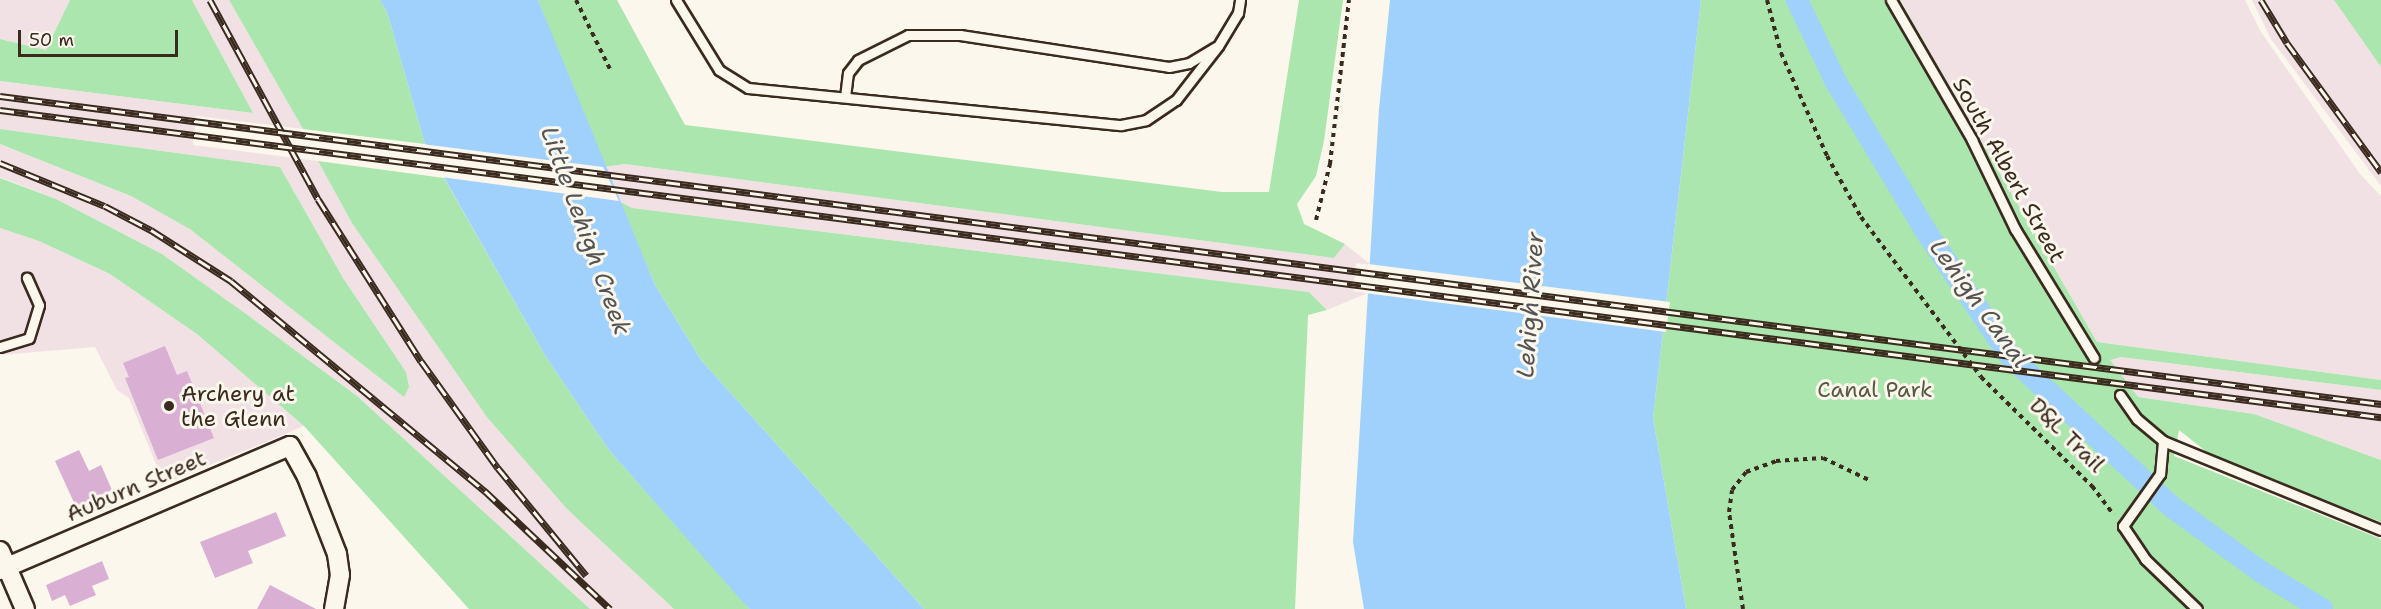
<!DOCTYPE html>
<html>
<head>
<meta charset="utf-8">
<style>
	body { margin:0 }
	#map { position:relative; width:2381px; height:609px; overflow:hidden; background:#fbf7ec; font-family:"Shantell Sans",sans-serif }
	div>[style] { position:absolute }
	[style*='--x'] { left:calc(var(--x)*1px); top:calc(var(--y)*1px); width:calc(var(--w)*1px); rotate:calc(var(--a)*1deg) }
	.built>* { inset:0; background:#f1e1e5 }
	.green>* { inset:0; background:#aae6ad }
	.water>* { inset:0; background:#9fd1fc }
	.pier>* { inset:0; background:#fbf7ec }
	.canal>* { height:22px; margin:-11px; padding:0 11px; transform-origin:11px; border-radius:11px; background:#9fd1fc }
	.building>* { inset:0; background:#d9afd4 }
	.path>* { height:4px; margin-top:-2px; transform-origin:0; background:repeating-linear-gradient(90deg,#3b2a1e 0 4.5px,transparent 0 9px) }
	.roads { filter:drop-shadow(2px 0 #3b2a1e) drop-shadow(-2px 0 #3b2a1e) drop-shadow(0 2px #3b2a1e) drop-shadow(0 -2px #3b2a1e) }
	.lane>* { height:9px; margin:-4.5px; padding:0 4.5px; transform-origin:4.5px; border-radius:4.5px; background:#fbf7ec }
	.street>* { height:18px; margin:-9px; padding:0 9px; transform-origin:9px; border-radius:9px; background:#fbf7ec }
	.rail>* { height:7px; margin-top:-3.5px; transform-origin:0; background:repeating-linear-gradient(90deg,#fbf7ec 0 14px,#3b2a1e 0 28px); box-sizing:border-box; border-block:2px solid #3b2a1e }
	.dots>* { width:16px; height:16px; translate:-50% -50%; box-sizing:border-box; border:3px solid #fbf7ec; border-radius:50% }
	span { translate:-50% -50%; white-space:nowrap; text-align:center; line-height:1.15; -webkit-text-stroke:6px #fbf7ec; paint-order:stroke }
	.street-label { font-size:22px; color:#3b2a1e }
	.park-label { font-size:22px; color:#575942 }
	.poi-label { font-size:22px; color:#3b2a1e }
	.left { translate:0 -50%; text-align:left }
	.water-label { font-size:24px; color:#545456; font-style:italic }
	.scale { position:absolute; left:18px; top:30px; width:160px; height:27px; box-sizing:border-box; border:3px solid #3b2a1e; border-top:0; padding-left:8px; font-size:18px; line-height:21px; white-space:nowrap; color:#3b2a1e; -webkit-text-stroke:4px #fbf7ec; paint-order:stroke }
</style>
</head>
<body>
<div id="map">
	<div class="built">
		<i style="clip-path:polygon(0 0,70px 0,46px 50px,0 39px)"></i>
		<i style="clip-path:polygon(192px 0,229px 0,303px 129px,196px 116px,193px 145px,318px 161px,352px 223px,568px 510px,674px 609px,590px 609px,357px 396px,249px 316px,162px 254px,56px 199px,0 177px,0 144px,131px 196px,190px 228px,404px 397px,406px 372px,343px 278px,280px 167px,0 129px,0 81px,253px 113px)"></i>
		<i style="clip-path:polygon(1900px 0,2245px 0,2261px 32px,2360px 174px,2381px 196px,2381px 380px,2097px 342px)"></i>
		<i style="clip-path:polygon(2252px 0,2334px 0,2381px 67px,2381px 186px,2271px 39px)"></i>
		<i style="clip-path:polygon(625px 164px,1334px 258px,1345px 244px,1371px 265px,1356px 263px,1353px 291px,1368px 293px,1327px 310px,1309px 292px,632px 208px,619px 201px,603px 167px)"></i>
		<i style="clip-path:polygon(0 228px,39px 241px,110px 274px,197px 334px,304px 426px,164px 484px,129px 398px,117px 390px,95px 347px,0 355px)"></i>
		<i style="clip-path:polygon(2121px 357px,2381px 390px,2381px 460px,2254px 414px,2138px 397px,2109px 360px)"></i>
	</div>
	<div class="green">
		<i style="clip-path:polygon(70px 0,192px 0,253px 113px,0 81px,0 39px,46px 50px)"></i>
		<i style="clip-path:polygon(229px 0,380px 0,387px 12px,425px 144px,303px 129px)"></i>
		<i style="clip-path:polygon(538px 0,617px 0,685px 125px,1222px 192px,1269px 192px,1299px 0,1343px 0,1324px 141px,1316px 176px,1297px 204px,1304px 224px,1345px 244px,1334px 258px,625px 164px,603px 167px)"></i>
		<i style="clip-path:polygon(1701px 0,1900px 0,2097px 342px,2381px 380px,2381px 390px,2121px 357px,2110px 360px,2138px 397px,2254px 414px,2381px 460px,2381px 522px,2213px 457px,2179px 430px,2174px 456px,2381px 539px,2381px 609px,1686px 609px,1653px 418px)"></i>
		<i style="clip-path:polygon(2334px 0,2381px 0,2381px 67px)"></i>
		<i style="clip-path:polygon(0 129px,280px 167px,343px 278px,406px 372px,409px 387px,404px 397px,190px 229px,131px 196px,0 144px)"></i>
		<i style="clip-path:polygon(318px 161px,444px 178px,546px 357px,609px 450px,750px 609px,674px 609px,568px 510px,487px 417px,352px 223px)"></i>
		<i style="clip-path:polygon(0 178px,56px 199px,162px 254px,249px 316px,357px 396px,590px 609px,469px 609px,304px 426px,197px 334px,110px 274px,39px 241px,0 228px)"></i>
		<i style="clip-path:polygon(619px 201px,632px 208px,1309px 292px,1327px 310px,1308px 315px,1295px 609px,924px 609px,701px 360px,655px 285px)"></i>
	</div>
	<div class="water">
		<i style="clip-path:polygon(380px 0,538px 0,655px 285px,701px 360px,924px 609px,750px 609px,741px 600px,609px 450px,546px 357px,425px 144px,387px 12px)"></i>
		<i style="clip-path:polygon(1390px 0,1701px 0,1653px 418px,1686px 609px,1364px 609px,1353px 542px,1379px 109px)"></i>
	</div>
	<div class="pier">
		<i style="clip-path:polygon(422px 144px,603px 167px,619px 201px,441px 177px)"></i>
		<i style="clip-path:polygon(1368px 264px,1670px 302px,1666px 332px,1365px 293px)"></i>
	</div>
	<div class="canal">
		<i style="--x:1797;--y:0;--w:91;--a:64.6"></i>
		<i style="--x:1836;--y:82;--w:176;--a:58.9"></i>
		<i style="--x:1927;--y:233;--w:148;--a:56"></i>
		<i style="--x:2010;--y:356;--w:221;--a:43"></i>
		<i style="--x:2172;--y:507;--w:112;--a:36"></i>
		<i style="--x:2263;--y:573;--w:69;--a:31.4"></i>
	</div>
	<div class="building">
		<i style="clip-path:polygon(165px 346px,177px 375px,187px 371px,214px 438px,158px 460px,125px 378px,129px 377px,123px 363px)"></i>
		<i style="clip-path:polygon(79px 450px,89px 471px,101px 465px,112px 490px,76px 507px,55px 461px)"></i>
		<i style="clip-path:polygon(276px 512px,286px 536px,248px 551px,253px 563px,215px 578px,200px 542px)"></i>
		<i style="clip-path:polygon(102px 561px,109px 579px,92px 586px,96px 595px,70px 606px,65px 595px,52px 601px,46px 585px)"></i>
		<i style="clip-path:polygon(270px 585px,316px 609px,257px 609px)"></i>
	</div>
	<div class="path">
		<i style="--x:576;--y:0;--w:77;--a:63.8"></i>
		<i style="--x:1767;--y:0;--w:55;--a:75.2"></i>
		<i style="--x:1781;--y:53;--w:113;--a:65.9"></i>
		<i style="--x:1827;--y:156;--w:70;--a:60.9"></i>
		<i style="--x:1861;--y:217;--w:200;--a:53.1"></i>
		<i style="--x:1981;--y:377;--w:156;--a:44.5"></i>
		<i style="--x:2092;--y:486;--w:36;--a:53"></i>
		<i style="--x:1316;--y:220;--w:58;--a:-76"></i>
		<i style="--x:1330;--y:164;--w:165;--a:-83.4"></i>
		<i style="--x:1743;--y:609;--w:98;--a:-98.2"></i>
		<i style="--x:1729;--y:512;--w:22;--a:-82"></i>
		<i style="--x:1732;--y:490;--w:23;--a:-52"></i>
		<i style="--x:1746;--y:472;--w:32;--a:-20"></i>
		<i style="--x:1776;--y:461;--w:47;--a:-3.7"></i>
		<i style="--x:1823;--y:458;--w:53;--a:25.6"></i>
	</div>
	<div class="roads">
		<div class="lane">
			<i style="--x:676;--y:0;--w:82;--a:58.4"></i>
			<i style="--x:719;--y:70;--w:34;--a:32"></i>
			<i style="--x:748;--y:88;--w:375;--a:5.7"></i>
			<i style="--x:1121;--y:125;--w:25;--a:-11"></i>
			<i style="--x:1146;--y:120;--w:36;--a:-34"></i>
			<i style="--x:1176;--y:100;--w:68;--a:-52.1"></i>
			<i style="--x:1218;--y:46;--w:39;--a:-59"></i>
			<i style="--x:1238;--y:13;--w:13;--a:-81"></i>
			<i style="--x:1891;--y:0;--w:162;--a:59.9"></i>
			<i style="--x:1972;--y:140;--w:99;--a:64.2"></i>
			<i style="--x:2015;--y:229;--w:151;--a:58.5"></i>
			<i style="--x:845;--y:97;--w:24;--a:-83"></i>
			<i style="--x:848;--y:73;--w:16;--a:-52"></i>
			<i style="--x:858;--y:60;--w:56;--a:-26.6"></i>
			<i style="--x:908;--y:35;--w:52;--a:0"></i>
			<i style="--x:960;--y:35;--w:211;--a:8.7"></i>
			<i style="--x:1169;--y:67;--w:20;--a:-11"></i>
			<i style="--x:1189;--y:63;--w:31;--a:-31"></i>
			<i style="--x:0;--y:347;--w:30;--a:-17"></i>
			<i style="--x:29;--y:338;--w:34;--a:-73"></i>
			<i style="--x:39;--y:305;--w:30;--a:-114"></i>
			<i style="--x:2120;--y:395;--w:29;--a:55"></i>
			<i style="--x:2137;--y:419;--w:34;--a:40"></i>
			<i style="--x:2163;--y:441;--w:235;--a:22.2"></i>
			<i style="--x:2163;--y:441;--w:33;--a:95"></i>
			<i style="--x:2160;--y:474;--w:64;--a:125.4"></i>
			<i style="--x:2123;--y:526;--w:40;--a:56"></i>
			<i style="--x:2145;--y:559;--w:72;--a:43.9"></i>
		</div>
		<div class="street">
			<i style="--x:0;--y:551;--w:63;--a:66.7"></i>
			<i style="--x:0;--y:570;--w:315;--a:-23.2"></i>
			<i style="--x:290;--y:446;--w:35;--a:61"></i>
			<i style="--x:307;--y:477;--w:83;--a:68.7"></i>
			<i style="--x:337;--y:554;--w:21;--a:82"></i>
			<i style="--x:340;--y:575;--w:35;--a:100"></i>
		</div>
	</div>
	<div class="rail">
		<i style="--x:210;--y:0;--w:226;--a:61.5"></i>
		<i style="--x:318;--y:199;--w:192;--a:57.6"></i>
		<i style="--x:421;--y:361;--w:132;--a:54.3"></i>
		<i style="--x:498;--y:468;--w:139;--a:50.6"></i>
		<i style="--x:2261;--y:0;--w:50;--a:58.8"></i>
		<i style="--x:2287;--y:43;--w:160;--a:53.9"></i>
		<i style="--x:0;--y:96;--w:2401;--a:7.37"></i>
		<i style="--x:0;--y:110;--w:2401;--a:7.35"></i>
		<i style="--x:0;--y:163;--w:113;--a:22.3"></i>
		<i style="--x:105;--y:206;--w:52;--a:27.6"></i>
		<i style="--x:151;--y:230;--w:95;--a:32.5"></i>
		<i style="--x:231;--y:281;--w:330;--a:39.6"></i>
		<i style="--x:485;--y:491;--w:172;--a:43.3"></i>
	</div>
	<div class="dots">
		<i style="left:169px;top:406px;background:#3b2a1e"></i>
	</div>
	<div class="street-label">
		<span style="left:2009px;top:170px;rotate:61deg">South Albert Street</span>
		<span style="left:2067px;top:435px;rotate:45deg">D&amp;L Trail</span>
		<span style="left:136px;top:486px;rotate:-23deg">Auburn Street</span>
	</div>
	<div class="park-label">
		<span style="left:1875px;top:390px">Canal Park</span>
	</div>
	<div class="poi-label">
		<span class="left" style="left:181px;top:406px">Archery at<br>the Glenn</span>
	</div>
	<div class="water-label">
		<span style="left:585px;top:231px;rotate:70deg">Little Lehigh Creek</span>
		<span style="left:1979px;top:304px;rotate:54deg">Lehigh Canal</span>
		<span style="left:1531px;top:305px;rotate:-86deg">Lehigh River</span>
	</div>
	<div class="scale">50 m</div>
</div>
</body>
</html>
